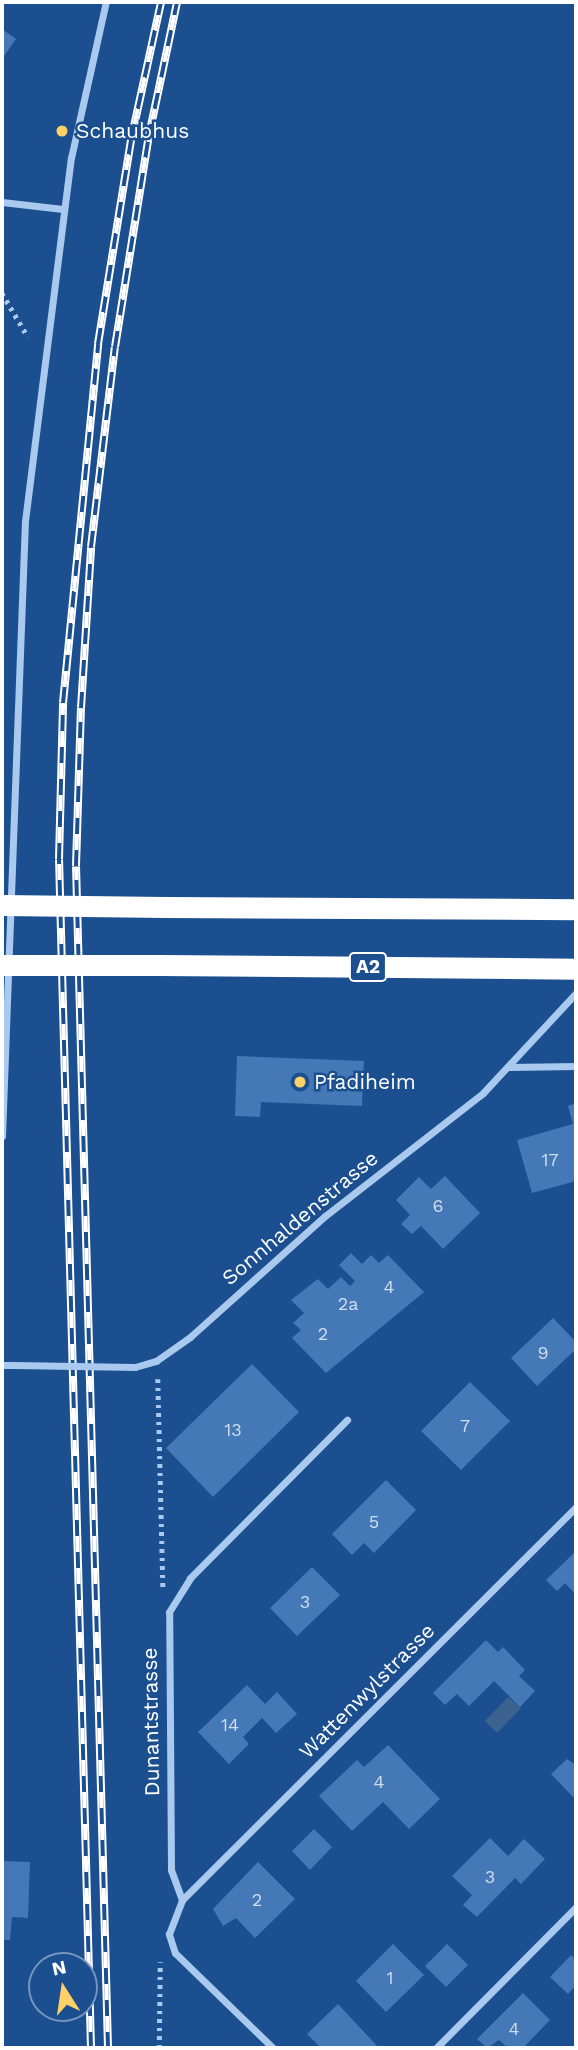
<!DOCTYPE html>
<html>
<head>
<meta charset="utf-8">
<style>
	body { margin:0 }
	#map { position:relative; width:578px; height:2050px; overflow:hidden; background:#1b4f8f; font-family:"Work Sans",sans-serif }
	div>[style] { position:absolute }
	[style*='--x'] { left:calc(var(--x)*1px); top:calc(var(--y)*1px); width:calc(var(--w)*1px); rotate:calc(var(--a)*1deg) }
	.water>* { inset:0; background:#3c6290 }
	.building>* { inset:0; background:#4478b7 }
	.path>* { height:4.5px; margin-top:-2.25px; transform-origin:0; background:repeating-linear-gradient(90deg,#a9c9ee 0 3.5px,transparent 0 8.5px) }
	.street>* { height:7px; margin:-3.5px; padding:0 3.5px; transform-origin:3.5px; border-radius:3.5px; background:#a9c9ee }
	.highway>* { height:21px; margin:-10.5px; padding:0 10.5px; transform-origin:10.5px; border-radius:10.5px; background:#fff }
	.rail>* { height:8px; margin-top:-4px; transform-origin:0; background:repeating-linear-gradient(90deg,#1b4f8f 0 16px,#fff 0 32px); box-sizing:border-box; border-block:2px solid #fff }
	.street-bridge>* { height:7px; margin:-3.5px; padding:0 3.5px; transform-origin:3.5px; border-radius:3.5px; background:#a9c9ee }
	.highway-bridge>* { height:21px; margin:-10.5px; padding:0 10.5px; transform-origin:10.5px; border-radius:10.5px; background:#fff }
	.dots>* { width:19px; height:19px; translate:-50% -50%; box-sizing:border-box; border:4px solid #1b4f8f; border-radius:50% }
	span { translate:-50% -50%; white-space:nowrap; text-align:center; line-height:1.15; -webkit-text-stroke:5px #1b4f8f; paint-order:stroke }
	.number-label { font-size:18px; color:#d0dded }
	.number-label span { -webkit-text-stroke-width:0 }
	.shield-label span { padding:2px 5px; background:#1b4f8f; border:2px solid; border-radius:5px; -webkit-text-stroke-width:0 }
	.shield-label { font-size:19px; color:#fff; font-weight:700 }
	.poi-label { font-size:21px; color:#fff }
	.left { translate:0 -50%; text-align:left }
	.street-label { font-size:21px; color:#fff }
	.frame { position:absolute; inset:0; border:4px solid #fff; pointer-events:none }
	.north { position:absolute; left:28px; top:1952px; width:70px; height:70px; box-sizing:border-box; background:#1b4f8f; border:2px solid #7695bc; border-radius:50%; rotate:348deg; font-size:19px; font-weight:700; line-height:28px; text-align:center; color:#fff }
	.north::after { content:''; display:block; margin:auto; width:24px; height:32px; background:#ffd166; clip-path:polygon(50% 0,100% 100%,50% 72%,0 100%) }
</style>
</head>
<body>
<div id="map">
	<div class="water">
		<i style="clip-path:polygon(508px 1697px,521px 1708px,497px 1733px,485px 1721px)"></i>
	</div>
	<div class="building">
		<i style="clip-path:polygon(2px 29px,16px 39px,2px 59px)"></i>
		<i style="clip-path:polygon(237px 1056px,364px 1061px,362px 1106px,261px 1102px,260px 1117px,235px 1116px)"></i>
		<i style="clip-path:polygon(576px 1103px,576px 1181px,532px 1193px,517px 1140px,573px 1124px,568px 1106px)"></i>
		<i style="clip-path:polygon(445px 1176px,480px 1213px,443px 1249px,421px 1226px,412px 1234px,401px 1224px,410px 1215px,396px 1200px,419px 1177px,431px 1189px)"></i>
		<i style="clip-path:polygon(351px 1253px,362px 1264px,371px 1255px,379px 1263px,388px 1255px,424px 1292px,326px 1373px,292px 1338px,301px 1330px,293px 1323px,304px 1313px,291px 1300px,318px 1279px,328px 1289px,341px 1277px,350px 1286px,355px 1281px,339px 1265px)"></i>
		<i style="clip-path:polygon(553px 1318px,576px 1342px,576px 1349px,537px 1386px,511px 1358px)"></i>
		<i style="clip-path:polygon(252px 1364px,299px 1412px,213px 1497px,166px 1448px)"></i>
		<i style="clip-path:polygon(470px 1382px,510px 1421px,461px 1470px,421px 1431px)"></i>
		<i style="clip-path:polygon(386px 1480px,416px 1510px,374px 1553px,364px 1543px,352px 1555px,332px 1534px)"></i>
		<i style="clip-path:polygon(576px 1551px,576px 1595px,565px 1583px,557px 1591px,546px 1580px)"></i>
		<i style="clip-path:polygon(312px 1567px,340px 1595px,297px 1636px,270px 1608px)"></i>
		<i style="clip-path:polygon(486px 1640px,498px 1652px,503px 1647px,525px 1670px,519px 1676px,535px 1691px,520px 1707px,494px 1681px,469px 1706px,457px 1694px,445px 1705px,433px 1693px)"></i>
		<i style="clip-path:polygon(247px 1685px,265px 1704px,277px 1692px,297px 1714px,276px 1733px,262px 1718px,243px 1737px,249px 1744px,229px 1764px,198px 1732px)"></i>
		<i style="clip-path:polygon(388px 1745px,440px 1799px,409px 1829px,383px 1802px,352px 1831px,319px 1796px,357px 1760px,364px 1767px)"></i>
		<i style="clip-path:polygon(567px 1759px,576px 1765px,574px 1798px,551px 1774px)"></i>
		<i style="clip-path:polygon(314px 1829px,332px 1847px,310px 1870px,292px 1851px)"></i>
		<i style="clip-path:polygon(490px 1838px,508px 1856px,524px 1839px,545px 1859px,521px 1884px,515px 1878px,477px 1917px,463px 1905px,472px 1895px,452px 1876px)"></i>
		<i style="clip-path:polygon(2px 1861px,30px 1862px,28px 1918px,12px 1917px,10px 1940px,2px 1940px)"></i>
		<i style="clip-path:polygon(258px 1862px,295px 1899px,255px 1938px,236px 1918px,223px 1926px,213px 1909px)"></i>
		<i style="clip-path:polygon(393px 1944px,424px 1975px,386px 2012px,356px 1981px)"></i>
		<i style="clip-path:polygon(447px 1944px,468px 1965px,446px 1987px,425px 1966px)"></i>
		<i style="clip-path:polygon(571px 1955px,576px 1960px,576px 1985px,568px 1994px,550px 1977px)"></i>
		<i style="clip-path:polygon(523px 1993px,550px 2020px,523px 2048px,508px 2048px,499px 2040px,487px 2048px,477px 2039px)"></i>
		<i style="clip-path:polygon(338px 2004px,379px 2048px,321px 2048px,307px 2034px)"></i>
	</div>
	<div class="path">
		<i style="--x:2;--y:293;--w:51;--a:59.4"></i>
		<i style="--x:158;--y:1379;--w:208;--a:88.6"></i>
		<i style="--x:159;--y:2048;--w:86;--a:-89.3"></i>
	</div>
	<div class="street">
		<i style="--x:2;--y:202;--w:61;--a:6.5"></i>
		<i style="--x:509;--y:1067;--w:67;--a:-0.9"></i>
		<i style="--x:2;--y:1136;--w:615;--a:-87.86"></i>
		<i style="--x:25;--y:521;--w:366;--a:-82.8"></i>
		<i style="--x:71;--y:158;--w:160;--a:-77.4"></i>
		<i style="--x:2;--y:1365;--w:12;--a:0"></i>
		<i style="--x:135;--y:1367;--w:22;--a:-16"></i>
		<i style="--x:156;--y:1361;--w:42;--a:-35.2"></i>
		<i style="--x:190;--y:1337;--w:181;--a:-41.9"></i>
		<i style="--x:325;--y:1216;--w:200;--a:-37.9"></i>
		<i style="--x:483;--y:1093;--w:137;--a:-47.1"></i>
		<i style="--x:182;--y:1900;--w:556;--a:-44.93"></i>
		<i style="--x:273;--y:2048;--w:136;--a:-135.9"></i>
		<i style="--x:175;--y:1953;--w:20;--a:-108"></i>
		<i style="--x:169;--y:1934;--w:36;--a:-69"></i>
		<i style="--x:182;--y:1900;--w:32;--a:-110"></i>
		<i style="--x:171;--y:1870;--w:258;--a:-90.4"></i>
		<i style="--x:169;--y:1612;--w:40;--a:-58"></i>
		<i style="--x:190;--y:1578;--w:223;--a:-45.2"></i>
		<i style="--x:436;--y:2048;--w:199;--a:-45.2"></i>
	</div>
	<div class="highway">
		<i style="--x:165;--y:907;--w:411;--a:0.3"></i>
		<i style="--x:159;--y:965;--w:417;--a:0.5"></i>
	</div>
	<div class="rail">
		<i style="--x:91;--y:2048;--w:1189;--a:-91.54"></i>
		<i style="--x:59;--y:859;--w:156;--a:-88.5"></i>
		<i style="--x:63;--y:703;--w:361;--a:-84.4"></i>
		<i style="--x:98;--y:344;--w:207;--a:-80.8"></i>
		<i style="--x:131;--y:140;--w:141;--a:-77.7"></i>
		<i style="--x:108;--y:2048;--w:1182;--a:-91.55"></i>
		<i style="--x:76;--y:866;--w:158;--a:-88.2"></i>
		<i style="--x:81;--y:708;--w:161;--a:-86.4"></i>
		<i style="--x:91;--y:547;--w:201;--a:-83.2"></i>
		<i style="--x:115;--y:347;--w:210;--a:-80.9"></i>
		<i style="--x:148;--y:140;--w:141;--a:-78.1"></i>
	</div>
	<div class="street-bridge">
		<i style="--x:14;--y:1365;--w:121;--a:0.9"></i>
	</div>
	<div class="highway-bridge">
		<i style="--x:2;--y:905;--w:163;--a:0.7"></i>
		<i style="--x:2;--y:965;--w:157;--a:0"></i>
	</div>
	<div class="dots">
		<i style="left:62px;top:131px;background:#ffd166"></i>
		<i style="left:300px;top:1082px;background:#ffd166"></i>
	</div>
	<div class="number-label">
		<span style="left:550px;top:1160px">17</span>
		<span style="left:438px;top:1206px">6</span>
		<span style="left:389px;top:1287px">4</span>
		<span style="left:348px;top:1304px">2a</span>
		<span style="left:323px;top:1334px">2</span>
		<span style="left:543px;top:1353px">9</span>
		<span style="left:465px;top:1426px">7</span>
		<span style="left:233px;top:1430px">13</span>
		<span style="left:374px;top:1522px">5</span>
		<span style="left:305px;top:1602px">3</span>
		<span style="left:230px;top:1725px">14</span>
		<span style="left:379px;top:1782px">4</span>
		<span style="left:490px;top:1877px">3</span>
		<span style="left:257px;top:1900px">2</span>
		<span style="left:390px;top:1978px">1</span>
		<span style="left:514px;top:2029px">4</span>
	</div>
	<div class="shield-label">
		<span style="left:368px;top:967px">A2</span>
	</div>
	<div class="poi-label">
		<span class="left" style="left:76px;top:131px">Schaubhus</span>
		<span class="left" style="left:314px;top:1082px">Pfadiheim</span>
	</div>
	<div class="street-label">
		<span style="left:300px;top:1218px;rotate:-40deg">Sonnhaldenstrasse</span>
		<span style="left:367px;top:1691px;rotate:-45deg">Wattenwylstrasse</span>
		<span style="left:151px;top:1722px;rotate:-91deg">Dunantstrasse</span>
	</div>
	<div class="frame"></div>
	<div class="north">N</div>
</div>
</body>
</html>
